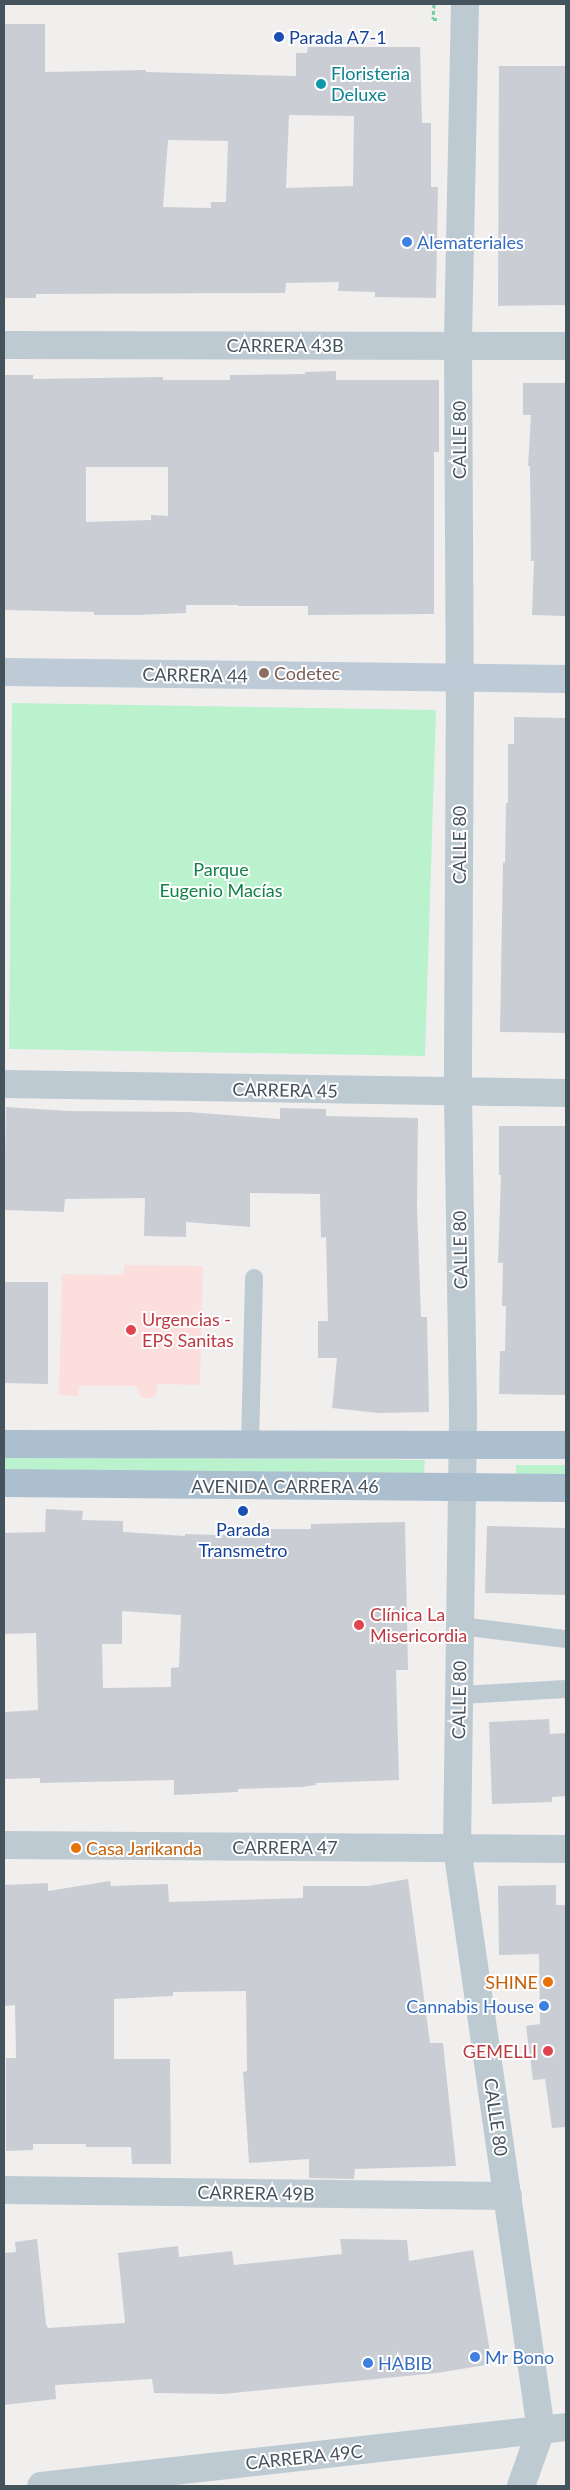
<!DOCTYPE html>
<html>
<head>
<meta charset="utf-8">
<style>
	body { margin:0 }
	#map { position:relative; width:570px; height:2490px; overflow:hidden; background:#f1eeee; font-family:Lato,sans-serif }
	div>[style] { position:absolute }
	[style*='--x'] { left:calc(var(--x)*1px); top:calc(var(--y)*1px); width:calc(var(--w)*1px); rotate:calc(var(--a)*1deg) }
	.medical>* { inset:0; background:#fcdfdd }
	.green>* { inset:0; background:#baf2ce }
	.building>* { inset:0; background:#caced4 }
	.path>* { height:3px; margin-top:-1.5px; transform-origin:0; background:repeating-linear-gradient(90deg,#70d29e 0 4px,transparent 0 6.5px) }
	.lane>* { height:18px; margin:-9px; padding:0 9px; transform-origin:9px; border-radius:9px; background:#becad2 }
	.street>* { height:28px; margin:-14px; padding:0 14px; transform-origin:14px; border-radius:14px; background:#becad2 }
	.secondary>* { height:28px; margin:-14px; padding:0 14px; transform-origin:14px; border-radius:14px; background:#becbd7 }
	.primary>* { height:28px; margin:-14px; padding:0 14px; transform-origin:14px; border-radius:14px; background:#acbfcf }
	.dots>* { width:14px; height:14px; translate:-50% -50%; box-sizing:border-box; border:2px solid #fff; border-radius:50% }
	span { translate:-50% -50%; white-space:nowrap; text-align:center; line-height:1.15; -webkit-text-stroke:4px #fff; paint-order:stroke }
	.transit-label { font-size:18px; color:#164399 }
	.left { translate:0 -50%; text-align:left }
	.culture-label { font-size:18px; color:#0d838f }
	.shop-label { font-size:18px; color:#366cbe }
	.right { translate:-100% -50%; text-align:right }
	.street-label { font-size:18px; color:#45535d }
	.education-label { font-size:18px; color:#785e54 }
	.park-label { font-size:18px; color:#118347 }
	.health-label { font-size:18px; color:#be3a42 }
	.food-label { font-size:18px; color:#c56008 }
	.frame { position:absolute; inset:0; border:5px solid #45535d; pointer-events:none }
</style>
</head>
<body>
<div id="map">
	<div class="medical">
		<i style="clip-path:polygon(124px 1265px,203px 1266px,200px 1385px,157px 1384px,156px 1395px,148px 1399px,141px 1397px,135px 1386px,79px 1386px,78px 1396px,59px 1395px,62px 1274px,123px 1275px)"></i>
	</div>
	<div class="green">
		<i style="clip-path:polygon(12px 703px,436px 710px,425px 1056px,9px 1049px)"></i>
		<i style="clip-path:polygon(4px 1457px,425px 1460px,424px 1473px,4px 1470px)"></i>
		<i style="clip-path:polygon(516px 1465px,566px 1465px,566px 1479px,516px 1479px)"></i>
	</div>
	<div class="building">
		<i style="clip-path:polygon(evenodd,4px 24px,45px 24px,45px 72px,146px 70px,146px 72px,296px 76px,296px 53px,307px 53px,308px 47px,420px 47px,422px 123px,431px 123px,431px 187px,438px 187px,436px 298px,375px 297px,375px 292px,338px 291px,339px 282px,286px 283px,285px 293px,36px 294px,36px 298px,4px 298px,4px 24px,289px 115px,354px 116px,353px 186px,286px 188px,289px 115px,4px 24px,168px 140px,228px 141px,226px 202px,211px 202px,211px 208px,163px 207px,168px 140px)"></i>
		<i style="clip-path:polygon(499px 66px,566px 66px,566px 305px,498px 306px)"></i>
		<i style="clip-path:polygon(evenodd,336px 371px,336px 380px,439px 380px,439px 452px,434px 452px,434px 614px,308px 615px,308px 606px,238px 606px,238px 605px,186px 605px,186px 613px,136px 615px,94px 615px,94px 612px,4px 610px,4px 375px,33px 375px,33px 379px,163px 377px,163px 380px,230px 380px,230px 375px,305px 374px,305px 372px,336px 371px,86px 467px,168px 467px,168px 516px,151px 515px,151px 520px,86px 522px,86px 467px)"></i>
		<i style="clip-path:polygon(523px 383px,566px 383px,566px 616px,532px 615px,534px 561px,531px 561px,530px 466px,528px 466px,531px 415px,523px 415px)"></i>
		<i style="clip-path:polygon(514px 717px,566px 718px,566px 1033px,500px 1032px,503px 862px,505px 863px,506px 803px,508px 803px,508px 744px,514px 744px)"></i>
		<i style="clip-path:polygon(6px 1107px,69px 1111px,188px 1112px,280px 1119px,280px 1108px,326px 1109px,326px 1116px,418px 1118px,417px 1207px,421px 1317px,427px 1317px,429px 1412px,379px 1413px,332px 1408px,337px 1358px,318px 1358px,318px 1321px,328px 1321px,326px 1237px,321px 1238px,320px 1194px,250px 1193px,250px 1227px,186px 1222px,186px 1237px,144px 1236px,145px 1198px,65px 1199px,64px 1212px,4px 1210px)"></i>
		<i style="clip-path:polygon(499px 1126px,566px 1126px,566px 1395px,499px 1394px,500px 1351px,505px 1351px,506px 1306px,502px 1306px,503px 1263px,498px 1263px,501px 1175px,499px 1175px)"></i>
		<i style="clip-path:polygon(4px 1282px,48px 1282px,48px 1384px,4px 1383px)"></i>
		<i style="clip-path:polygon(evenodd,46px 1509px,83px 1511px,82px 1520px,123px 1521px,123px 1532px,185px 1536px,185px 1534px,253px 1536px,253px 1529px,311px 1529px,311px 1524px,405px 1522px,408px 1670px,396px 1670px,399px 1780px,316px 1783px,316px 1785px,302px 1787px,238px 1789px,238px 1792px,174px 1795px,174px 1780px,40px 1783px,40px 1778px,4px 1779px,4px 1712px,38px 1710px,36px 1633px,4px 1634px,4px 1533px,45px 1532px,46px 1509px,122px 1611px,181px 1615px,179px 1667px,171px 1668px,171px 1687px,103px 1688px,102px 1644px,122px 1644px,122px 1611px)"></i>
		<i style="clip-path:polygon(487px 1526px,566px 1528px,566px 1595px,485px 1593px)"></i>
		<i style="clip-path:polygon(549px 1719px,550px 1734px,566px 1733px,566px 1796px,552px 1797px,552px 1802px,492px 1804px,489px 1722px)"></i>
		<i style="clip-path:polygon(408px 1879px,430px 2043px,443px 2043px,456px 2166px,355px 2169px,354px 2179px,309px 2178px,309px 2159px,249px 2163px,243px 2072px,247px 2071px,246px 1991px,173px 1992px,173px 1996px,114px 1999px,114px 2059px,170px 2059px,171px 2164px,132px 2164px,131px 2147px,86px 2147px,86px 2144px,33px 2144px,33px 2150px,6px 2151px,6px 2058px,16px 2058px,15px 2005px,4px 2006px,4px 1885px,48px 1883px,48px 1891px,110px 1881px,111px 1886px,168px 1884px,169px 1902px,303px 1898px,303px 1886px,368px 1886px)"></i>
		<i style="clip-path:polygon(556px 1885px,556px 1905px,566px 1905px,566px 2127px,552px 2128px,545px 2079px,533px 2080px,526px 2026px,540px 2024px,539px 1954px,499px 1955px,498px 1886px)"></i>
		<i style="clip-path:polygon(37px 2239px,46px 2324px,48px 2328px,125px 2323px,118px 2253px,178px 2246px,179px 2257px,232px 2251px,234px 2265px,342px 2254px,340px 2239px,407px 2240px,409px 2261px,473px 2250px,492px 2364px,437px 2373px,223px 2394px,154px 2393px,152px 2379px,55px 2385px,56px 2399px,4px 2405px,4px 2253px,16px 2252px,15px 2242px)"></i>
	</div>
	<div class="path">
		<i style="--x:434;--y:4;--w:15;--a:94"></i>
		<i style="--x:433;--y:19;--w:5;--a:0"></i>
	</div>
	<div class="lane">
		<i style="--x:250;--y:1444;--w:166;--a:-88.6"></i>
		<i style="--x:461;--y:1626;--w:106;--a:7.1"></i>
		<i style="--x:459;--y:1695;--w:107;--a:-3.2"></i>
	</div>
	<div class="street">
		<i style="--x:465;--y:4;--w:341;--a:91.2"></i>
		<i style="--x:458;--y:345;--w:333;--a:89.7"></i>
		<i style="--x:460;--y:678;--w:415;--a:90.3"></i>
		<i style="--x:458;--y:1093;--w:325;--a:89.1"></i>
		<i style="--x:463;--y:1418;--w:430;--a:90.8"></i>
		<i style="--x:457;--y:1848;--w:588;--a:81.79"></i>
		<i style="--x:541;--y:2430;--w:59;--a:109.7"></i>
		<i style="--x:4;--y:345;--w:562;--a:0.1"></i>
		<i style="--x:4;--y:1084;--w:562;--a:0.92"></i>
		<i style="--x:4;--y:1845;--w:562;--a:0.41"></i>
		<i style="--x:4;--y:2190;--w:504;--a:0.68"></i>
		<i style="--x:41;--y:2486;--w:528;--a:-6.41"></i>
	</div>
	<div class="secondary">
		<i style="--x:4;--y:672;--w:562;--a:0.71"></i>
	</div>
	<div class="primary">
		<i style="--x:4;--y:1444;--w:562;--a:0.1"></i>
		<i style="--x:4;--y:1483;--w:562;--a:0.51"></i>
	</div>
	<div class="dots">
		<i style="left:279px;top:37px;background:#1a4fb4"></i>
		<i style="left:321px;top:84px;background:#0f9aa8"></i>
		<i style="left:407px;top:242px;background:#3f7fe0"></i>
		<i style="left:264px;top:673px;background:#8d6e63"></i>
		<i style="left:131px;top:1330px;background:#e0444e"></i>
		<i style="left:243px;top:1511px;background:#1a4fb4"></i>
		<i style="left:359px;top:1625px;background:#e0444e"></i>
		<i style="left:76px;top:1848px;background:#e8710a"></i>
		<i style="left:548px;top:1982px;background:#e8710a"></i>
		<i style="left:544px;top:2006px;background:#3f7fe0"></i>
		<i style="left:548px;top:2051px;background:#e0444e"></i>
		<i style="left:475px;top:2357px;background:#3f7fe0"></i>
		<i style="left:368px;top:2363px;background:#3f7fe0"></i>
	</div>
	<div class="transit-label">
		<span class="left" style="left:289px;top:37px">Parada A7-1</span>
		<span style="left:243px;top:1540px">Parada<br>Transmetro</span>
	</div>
	<div class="culture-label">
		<span class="left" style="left:331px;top:84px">Floristeria<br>Deluxe</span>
	</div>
	<div class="shop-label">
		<span class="left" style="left:417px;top:242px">Alemateriales</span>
		<span class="right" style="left:534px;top:2006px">Cannabis House</span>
		<span class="left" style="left:485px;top:2357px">Mr Bono</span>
		<span class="left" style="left:378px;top:2363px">HABIB</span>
	</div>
	<div class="street-label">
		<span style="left:285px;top:345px">CARRERA 43B</span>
		<span style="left:459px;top:440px;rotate:-90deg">CALLE 80</span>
		<span style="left:195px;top:675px;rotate:1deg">CARRERA 44</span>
		<span style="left:459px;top:845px;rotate:-90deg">CALLE 80</span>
		<span style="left:285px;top:1090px;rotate:1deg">CARRERA 45</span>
		<span style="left:460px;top:1250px;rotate:-91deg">CALLE 80</span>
		<span style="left:285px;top:1486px">AVENIDA CARRERA 46</span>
		<span style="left:459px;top:1700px;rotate:-89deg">CALLE 80</span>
		<span style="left:285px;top:1847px">CARRERA 47</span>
		<span style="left:496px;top:2117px;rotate:82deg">CALLE 80</span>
		<span style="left:256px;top:2193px;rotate:1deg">CARRERA 49B</span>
		<span style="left:304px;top:2457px;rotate:-6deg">CARRERA 49C</span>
	</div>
	<div class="education-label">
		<span class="left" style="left:274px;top:673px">Codetec</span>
	</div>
	<div class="park-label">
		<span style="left:221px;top:880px">Parque<br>Eugenio Macías</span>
	</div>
	<div class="health-label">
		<span class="left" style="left:142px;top:1330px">Urgencias -<br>EPS Sanitas</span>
		<span class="left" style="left:370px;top:1625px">Clínica La<br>Misericordia</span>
		<span class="right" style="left:537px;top:2051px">GEMELLI</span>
	</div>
	<div class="food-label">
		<span class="left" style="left:86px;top:1848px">Casa Jarikanda</span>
		<span class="right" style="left:538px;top:1982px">SHINE</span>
	</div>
	<div class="frame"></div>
</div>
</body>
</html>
